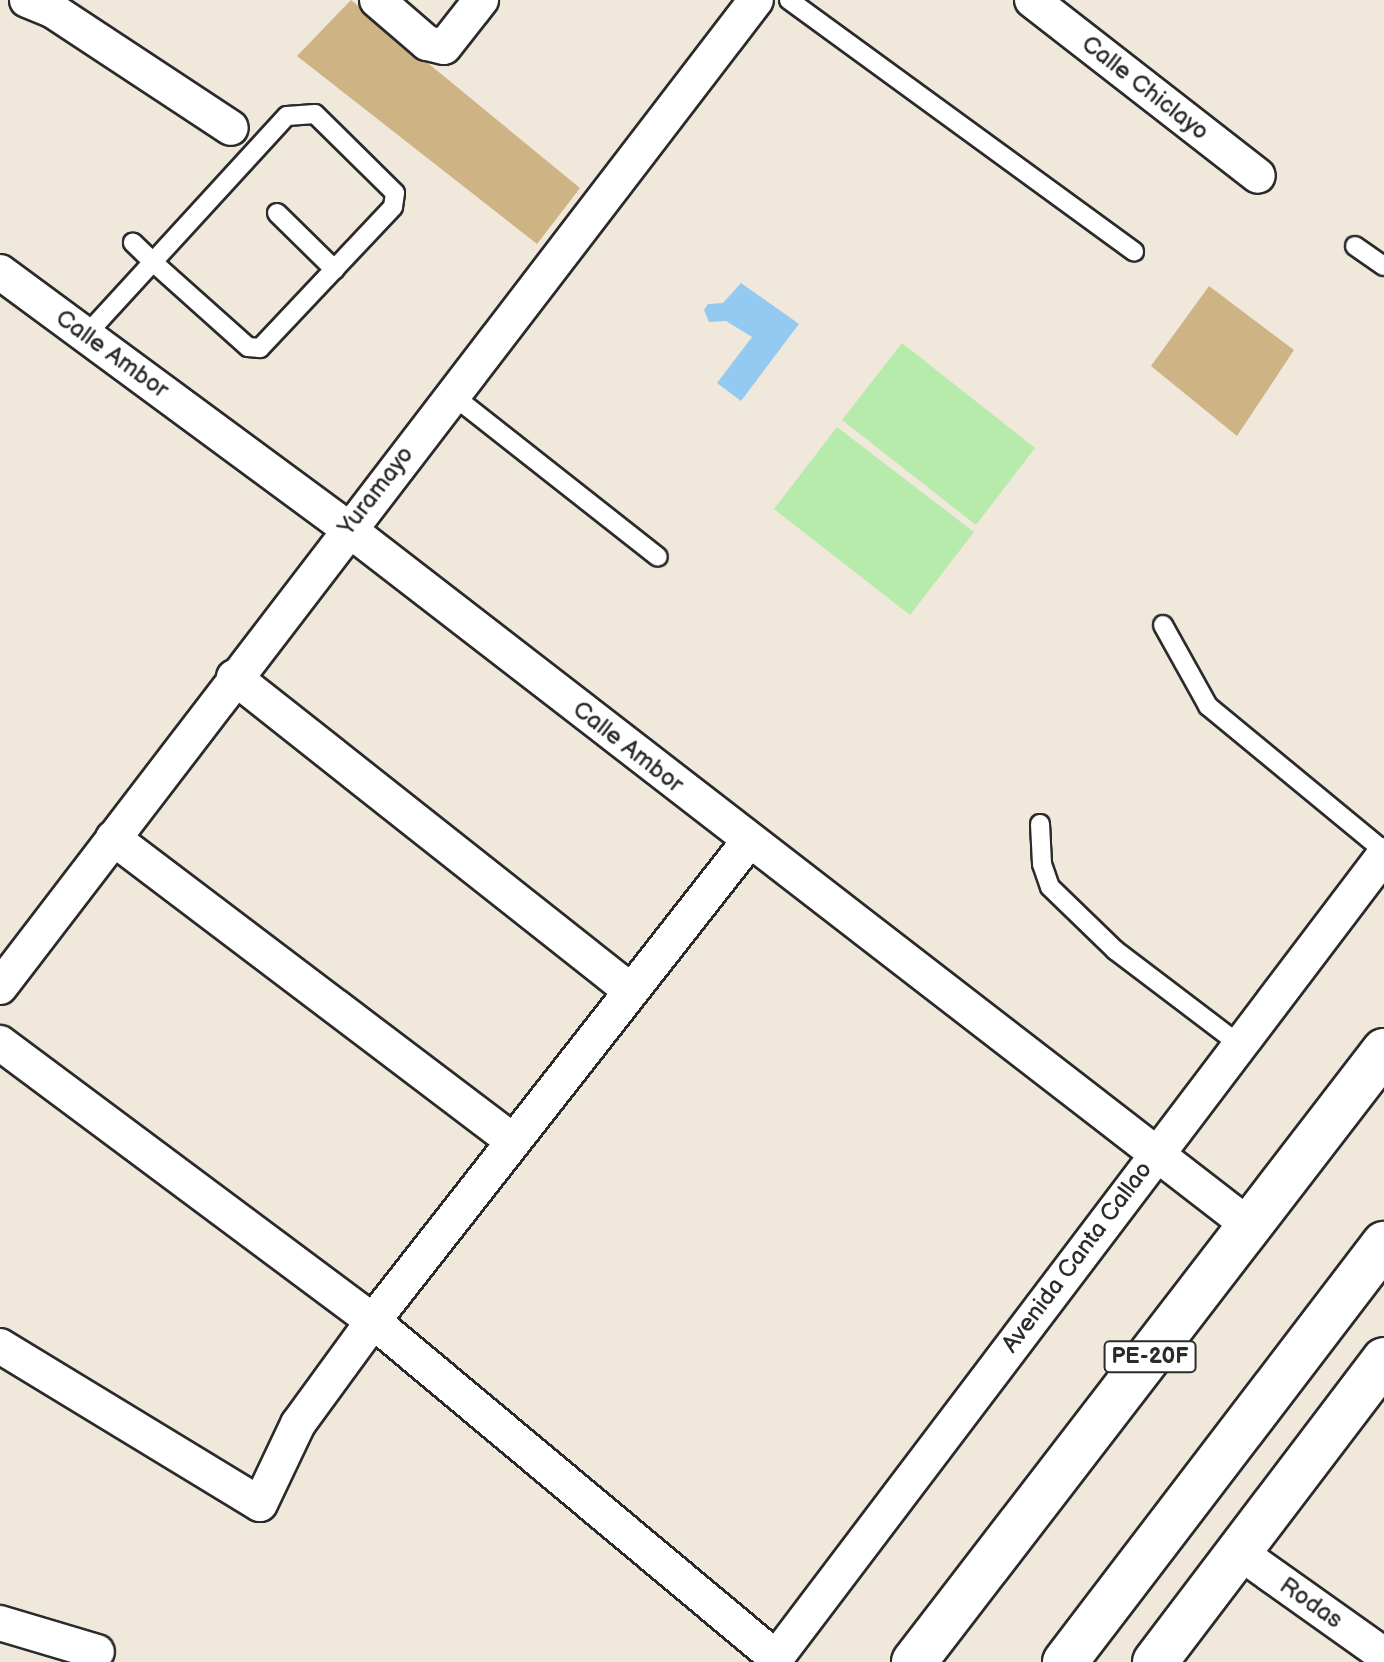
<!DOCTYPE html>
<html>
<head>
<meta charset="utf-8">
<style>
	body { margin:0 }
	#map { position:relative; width:1384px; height:1662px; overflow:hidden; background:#f0e8da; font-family:"Balsamiq Sans",sans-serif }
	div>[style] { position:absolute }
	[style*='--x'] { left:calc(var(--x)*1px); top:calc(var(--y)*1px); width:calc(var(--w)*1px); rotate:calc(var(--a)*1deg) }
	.green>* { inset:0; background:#b6ebac }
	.water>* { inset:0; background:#94caf2 }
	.building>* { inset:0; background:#ceb484 }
	.roads { filter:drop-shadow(2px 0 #2b2b2b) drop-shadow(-2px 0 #2b2b2b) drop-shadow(0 2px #2b2b2b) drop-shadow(0 -2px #2b2b2b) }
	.lane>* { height:18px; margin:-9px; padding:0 9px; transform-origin:9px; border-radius:9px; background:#fff }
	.street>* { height:34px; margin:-17px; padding:0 17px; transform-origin:17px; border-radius:17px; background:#fff }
	.secondary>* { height:44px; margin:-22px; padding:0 22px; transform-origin:22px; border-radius:22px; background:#fff }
	.primary>* { height:44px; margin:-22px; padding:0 22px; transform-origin:22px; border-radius:22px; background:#fff }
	span { translate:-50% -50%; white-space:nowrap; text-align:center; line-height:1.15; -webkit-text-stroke:7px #fff; paint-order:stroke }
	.shield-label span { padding:2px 6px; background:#fff; border:2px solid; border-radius:6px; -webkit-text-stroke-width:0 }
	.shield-label { font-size:22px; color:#2b2b2b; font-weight:700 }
	.street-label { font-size:24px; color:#2b2b2b }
</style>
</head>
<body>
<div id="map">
	<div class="green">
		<i style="clip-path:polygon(902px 343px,1035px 448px,976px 525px,842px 420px)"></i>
		<i style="clip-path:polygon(837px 427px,974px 532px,910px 615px,774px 509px)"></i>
	</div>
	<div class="water">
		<i style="clip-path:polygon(741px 283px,799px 324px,741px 401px,717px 383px,752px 337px,726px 321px,709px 322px,704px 310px,708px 304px,723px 303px)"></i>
	</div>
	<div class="building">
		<i style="clip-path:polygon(351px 0,580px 188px,537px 244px,297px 56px)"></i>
		<i style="clip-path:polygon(1209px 286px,1294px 350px,1237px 436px,1151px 366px)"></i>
	</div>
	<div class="roads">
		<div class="lane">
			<i style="--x:789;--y:0;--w:427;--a:36.1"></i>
			<i style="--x:277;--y:213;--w:81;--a:44.5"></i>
			<i style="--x:1355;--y:246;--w:35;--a:35"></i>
			<i style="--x:86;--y:335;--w:297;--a:-47.5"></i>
			<i style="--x:287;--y:116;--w:28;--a:-4"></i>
			<i style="--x:315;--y:114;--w:112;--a:44.6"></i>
			<i style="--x:395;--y:193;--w:14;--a:98"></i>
			<i style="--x:393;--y:207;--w:194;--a:133.3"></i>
			<i style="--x:260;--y:348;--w:12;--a:-175"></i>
			<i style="--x:248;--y:347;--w:127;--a:-138.2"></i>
			<i style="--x:153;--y:262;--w:28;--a:-136"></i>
			<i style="--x:451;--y:394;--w:263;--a:38.2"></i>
			<i style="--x:1163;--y:625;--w:93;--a:60.9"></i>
			<i style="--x:1208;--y:706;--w:228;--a:39.5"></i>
			<i style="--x:1040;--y:824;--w:40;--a:87.1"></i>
			<i style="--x:1042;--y:864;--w:24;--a:71"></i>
			<i style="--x:1050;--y:887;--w:91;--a:44.1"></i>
			<i style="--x:1115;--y:950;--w:156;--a:37.2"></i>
		</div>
		<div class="street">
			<i style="--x:27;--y:0;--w:27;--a:22"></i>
			<i style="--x:52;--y:10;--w:214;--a:33.4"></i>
			<i style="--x:377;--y:0;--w:66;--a:40.7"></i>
			<i style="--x:427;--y:43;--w:17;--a:13"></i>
			<i style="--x:444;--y:47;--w:60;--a:-51.8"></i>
			<i style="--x:1032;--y:0;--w:286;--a:37.9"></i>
			<i style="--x:0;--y:272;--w:431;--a:36.4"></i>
			<i style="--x:347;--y:528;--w:1143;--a:37.71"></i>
			<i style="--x:234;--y:677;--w:506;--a:38.34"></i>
			<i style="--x:113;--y:838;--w:502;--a:37.14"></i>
			<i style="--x:0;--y:987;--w:1243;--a:-52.55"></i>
			<i style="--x:0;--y:1043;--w:465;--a:36.7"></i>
			<i style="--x:373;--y:1321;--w:525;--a:39.9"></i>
			<i style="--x:0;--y:1346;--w:304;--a:31.3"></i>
			<i style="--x:260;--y:1504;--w:89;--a:-64.6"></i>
			<i style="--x:298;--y:1424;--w:127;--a:-53.9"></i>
			<i style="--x:373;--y:1321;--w:610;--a:-51.93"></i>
			<i style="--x:1239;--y:1552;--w:178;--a:35.4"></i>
			<i style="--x:0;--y:1623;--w:101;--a:16.6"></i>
			<i style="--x:773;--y:1662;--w:1012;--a:-52.87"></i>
		</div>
		<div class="secondary">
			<i style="--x:1155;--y:1662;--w:379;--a:-52.8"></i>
		</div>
		<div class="primary">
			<i style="--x:914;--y:1662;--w:771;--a:-52.43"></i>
			<i style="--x:1065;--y:1662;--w:526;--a:-52.65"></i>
		</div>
	</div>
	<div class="shield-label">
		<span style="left:1150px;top:1357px">PE-20F</span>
	</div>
	<div class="street-label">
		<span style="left:1145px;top:88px;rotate:38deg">Calle Chiclayo</span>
		<span style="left:112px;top:354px;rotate:36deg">Calle Ambor</span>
		<span style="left:376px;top:491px;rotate:-52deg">Yuramayo</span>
		<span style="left:628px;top:747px;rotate:38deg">Calle Ambor</span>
		<span style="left:1077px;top:1257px;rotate:-53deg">Avenida Canta Callao</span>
		<span style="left:1311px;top:1603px;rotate:35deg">Rodas</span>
	</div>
</div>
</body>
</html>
